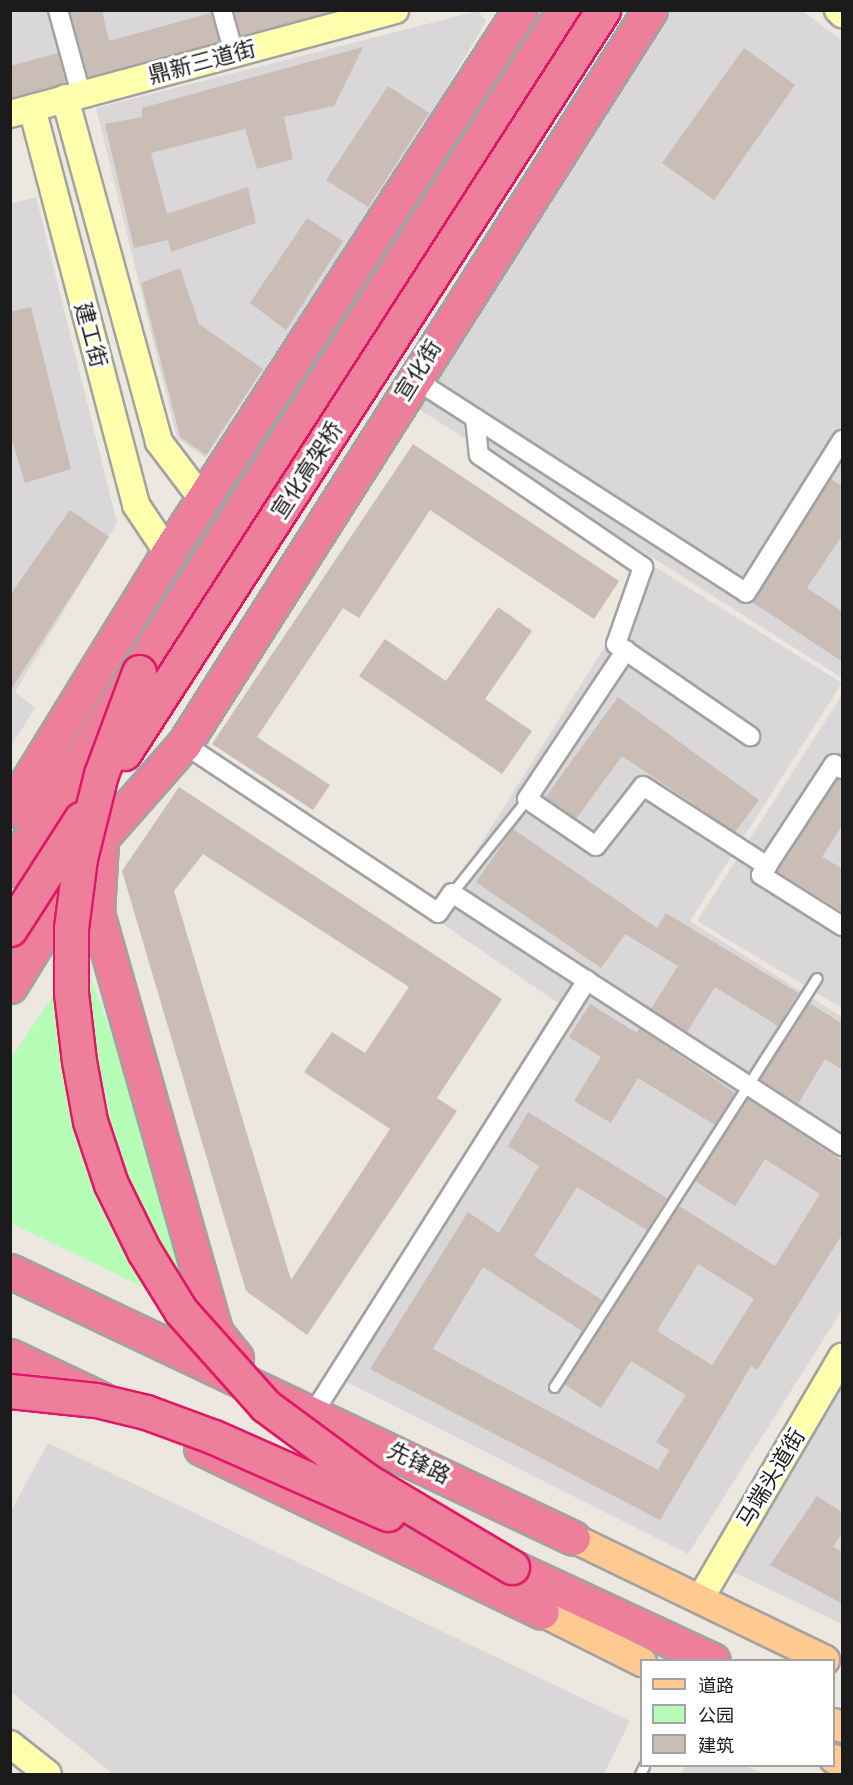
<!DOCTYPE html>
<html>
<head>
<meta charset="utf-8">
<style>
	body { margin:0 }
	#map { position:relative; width:853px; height:1785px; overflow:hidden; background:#ede8df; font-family:Mulish,"Noto Sans SC",sans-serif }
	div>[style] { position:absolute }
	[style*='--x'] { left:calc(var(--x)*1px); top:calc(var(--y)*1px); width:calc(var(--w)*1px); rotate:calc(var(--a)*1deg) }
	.residential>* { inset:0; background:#d9d7d8 }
	.park>* { inset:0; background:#b6fdb7 }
	.building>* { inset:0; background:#c9bdb5 }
	.roads { filter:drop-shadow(2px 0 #a2a2a2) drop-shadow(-2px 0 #a2a2a2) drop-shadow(0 2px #a2a2a2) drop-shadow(0 -2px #a2a2a2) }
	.lane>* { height:9px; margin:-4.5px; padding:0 4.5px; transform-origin:4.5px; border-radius:4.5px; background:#fff }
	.street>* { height:18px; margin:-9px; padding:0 9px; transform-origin:9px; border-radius:9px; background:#fff }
	.secondary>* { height:26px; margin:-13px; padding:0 13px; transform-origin:13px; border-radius:13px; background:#fefeac }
	.primary>* { height:28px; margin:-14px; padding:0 14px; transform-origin:14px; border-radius:14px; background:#ffca92 }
	.highway>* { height:33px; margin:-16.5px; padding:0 16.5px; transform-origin:16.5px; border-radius:16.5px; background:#ed7f9a }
	.bridges { filter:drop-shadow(2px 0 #e21668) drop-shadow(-2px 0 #e21668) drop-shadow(0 2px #e21668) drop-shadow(0 -2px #e21668) }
	.highway-bridge>* { height:33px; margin:-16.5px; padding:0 16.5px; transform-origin:16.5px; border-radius:16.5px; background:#ed7f9a }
	span { translate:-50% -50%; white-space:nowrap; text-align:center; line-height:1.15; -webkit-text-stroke:6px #fff; paint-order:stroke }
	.street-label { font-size:22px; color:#1b1b1b }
	.frame { position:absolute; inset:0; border:12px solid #1b1b1b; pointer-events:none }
	.legend { position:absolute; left:640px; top:1659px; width:195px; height:108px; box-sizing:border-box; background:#fff; border:2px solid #a4a4a4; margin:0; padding:8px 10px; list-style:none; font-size:18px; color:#1b1b1b }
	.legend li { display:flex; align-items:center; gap:12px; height:30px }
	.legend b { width:30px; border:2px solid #a4a4a4 }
</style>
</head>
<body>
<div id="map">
	<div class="residential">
		<i style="clip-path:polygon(11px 11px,360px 11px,11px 103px)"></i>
		<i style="clip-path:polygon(478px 11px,486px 21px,425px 125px,206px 458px,177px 438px,96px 108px)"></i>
		<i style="clip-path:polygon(666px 11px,802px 11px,842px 40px,842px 678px,414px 406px)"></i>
		<i style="clip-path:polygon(36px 197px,117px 523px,15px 692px,35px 708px,11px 746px,10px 204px)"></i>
		<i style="clip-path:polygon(655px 567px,842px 683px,690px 921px,842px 1017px,842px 1310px,688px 1554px,327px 1372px,558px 1003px,434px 918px)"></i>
		<i style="clip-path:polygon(842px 695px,842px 1008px,697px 921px)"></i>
		<i style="clip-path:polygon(842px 1378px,842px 1624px,729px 1570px)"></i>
		<i style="clip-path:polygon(48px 1443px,630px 1721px,604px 1774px,113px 1774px,11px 1692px,11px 1511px)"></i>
		<i style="clip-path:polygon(685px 1766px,746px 1766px,764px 1774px,681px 1774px)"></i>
	</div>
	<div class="park">
		<i style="clip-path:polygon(82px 952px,142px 1120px,179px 1272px,155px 1293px,11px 1223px,10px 1060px)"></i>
	</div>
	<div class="building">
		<i style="clip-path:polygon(70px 10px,102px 10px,109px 41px,211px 13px,219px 42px,88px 77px)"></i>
		<i style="clip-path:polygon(234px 10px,326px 10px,326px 13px,241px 36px)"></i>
		<i style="clip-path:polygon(363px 47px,334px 106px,284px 117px,293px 159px,257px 169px,245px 129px,151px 153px,167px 214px,248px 187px,256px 223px,171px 252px,168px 240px,134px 248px,105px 124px,142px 117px,142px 108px)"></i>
		<i style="clip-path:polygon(744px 48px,795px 85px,714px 200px,662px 163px)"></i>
		<i style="clip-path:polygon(58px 53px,66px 83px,10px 98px,10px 66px)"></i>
		<i style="clip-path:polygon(388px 86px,429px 113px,368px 207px,326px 180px)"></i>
		<i style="clip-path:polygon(307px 218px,343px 241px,286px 330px,250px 303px)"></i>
		<i style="clip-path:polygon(180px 268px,199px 324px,263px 369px,206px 455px,180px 437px,141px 283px)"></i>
		<i style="clip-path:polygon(31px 307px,71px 469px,25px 483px,10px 433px,10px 312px)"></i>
		<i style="clip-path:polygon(413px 444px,619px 581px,594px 619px,430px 510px,359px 618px,343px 608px,257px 737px,330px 785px,313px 810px,212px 744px)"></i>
		<i style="clip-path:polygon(831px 479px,843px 487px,843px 534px,807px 588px,843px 612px,843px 662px,752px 602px)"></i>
		<i style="clip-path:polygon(70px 510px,109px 537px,10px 691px,10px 595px)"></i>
		<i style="clip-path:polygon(498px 607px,532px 631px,485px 699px,532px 731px,502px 774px,359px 676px,385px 639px,446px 681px)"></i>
		<i style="clip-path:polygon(618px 697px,759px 800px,735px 832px,622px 756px,576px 819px,545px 798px)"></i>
		<i style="clip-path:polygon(838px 779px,843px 780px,843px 824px,822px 857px,843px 869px,843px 912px,777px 871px)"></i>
		<i style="clip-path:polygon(evenodd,179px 787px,502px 999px,437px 1098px,457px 1111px,307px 1335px,246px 1291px,122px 871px,179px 787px,203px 854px,409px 987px,365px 1053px,332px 1032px,304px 1072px,390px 1129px,291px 1280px,174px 891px,203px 854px)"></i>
		<i style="clip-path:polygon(513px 829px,657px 928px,666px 913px,798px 993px,778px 1026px,715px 987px,687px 1032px,651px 1009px,678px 966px,625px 934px,601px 968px,476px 882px)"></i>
		<i style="clip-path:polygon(809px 1003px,843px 1024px,843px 1070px,825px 1059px,798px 1104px,760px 1079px)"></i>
		<i style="clip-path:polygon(590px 1004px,637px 1033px,639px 1028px,735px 1093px,715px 1125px,638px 1078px,611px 1123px,574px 1101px,601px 1057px,569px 1037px)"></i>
		<i style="clip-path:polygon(evenodd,748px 1098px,843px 1162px,843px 1233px,757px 1370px,751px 1366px,660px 1520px,370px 1369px,468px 1212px,499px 1233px,539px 1166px,508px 1146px,528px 1112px,667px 1198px,647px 1230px,577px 1187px,534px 1256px,602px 1300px,582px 1331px,483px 1267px,433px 1349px,658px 1470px,669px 1450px,656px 1442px,686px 1395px,631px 1361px,601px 1408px,564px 1384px,679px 1206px,775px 1266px,820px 1194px,765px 1159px,735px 1206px,695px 1181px,748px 1098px,698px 1264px,754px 1299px,712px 1365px,657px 1331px,698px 1264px)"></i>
		<i style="clip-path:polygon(817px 1496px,843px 1513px,843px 1531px,833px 1547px,843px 1552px,843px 1604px,770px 1565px)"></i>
	</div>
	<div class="roads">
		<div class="lane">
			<i style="--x:452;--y:893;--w:120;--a:-51.4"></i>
			<i style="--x:554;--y:1387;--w:486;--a:-57.3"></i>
			<i style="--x:640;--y:1774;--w:9;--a:-63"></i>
		</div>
		<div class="street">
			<i style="--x:58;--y:10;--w:87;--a:74.7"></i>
			<i style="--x:222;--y:10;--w:46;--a:74.7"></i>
			<i style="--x:413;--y:378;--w:396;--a:32.8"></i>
			<i style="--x:746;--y:593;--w:181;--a:-57.9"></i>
			<i style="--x:475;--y:418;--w:37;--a:84"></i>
			<i style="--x:479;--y:455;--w:199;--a:34.3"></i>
			<i style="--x:643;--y:567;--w:82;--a:109.3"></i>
			<i style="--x:616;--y:644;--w:163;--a:34.5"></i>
			<i style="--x:626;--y:650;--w:179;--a:123.6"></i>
			<i style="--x:527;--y:799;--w:83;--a:34.3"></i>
			<i style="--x:596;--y:846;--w:76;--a:-51.9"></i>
			<i style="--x:643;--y:786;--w:148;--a:32.8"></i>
			<i style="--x:184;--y:744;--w:305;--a:33.6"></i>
			<i style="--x:438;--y:913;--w:24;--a:-55"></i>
			<i style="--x:452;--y:893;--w:465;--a:33"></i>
			<i style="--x:842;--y:769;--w:9;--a:-148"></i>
			<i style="--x:834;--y:764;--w:133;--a:123.3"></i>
			<i style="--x:761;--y:875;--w:96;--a:32.2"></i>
			<i style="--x:314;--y:1412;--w:511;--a:-57.71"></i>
		</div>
		<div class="secondary">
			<i style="--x:838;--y:10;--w:6;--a:45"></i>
			<i style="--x:65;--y:98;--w:357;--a:74.7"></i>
			<i style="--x:159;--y:442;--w:73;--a:52.8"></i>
			<i style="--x:32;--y:108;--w:410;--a:75.3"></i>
			<i style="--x:136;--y:505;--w:58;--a:56.3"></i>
			<i style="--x:10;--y:114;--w:399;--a:-15.1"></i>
			<i style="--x:700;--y:1599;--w:281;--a:-59.6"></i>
			<i style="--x:10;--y:1744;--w:48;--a:38.3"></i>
		</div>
		<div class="primary">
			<i style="--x:573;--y:1538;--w:280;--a:25.8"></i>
			<i style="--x:542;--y:1612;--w:112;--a:26.6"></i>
			<i style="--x:834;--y:1723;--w:9;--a:32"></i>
			<i style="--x:834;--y:1759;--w:9;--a:32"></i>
		</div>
		<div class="highway">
			<i style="--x:10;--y:810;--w:302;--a:-58.4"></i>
			<i style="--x:168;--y:553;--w:647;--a:-57.05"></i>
			<i style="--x:101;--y:842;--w:71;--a:93.2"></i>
			<i style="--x:97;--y:913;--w:437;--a:74.2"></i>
			<i style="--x:216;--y:1333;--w:32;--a:51"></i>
			<i style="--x:10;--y:869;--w:1022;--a:-57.18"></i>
			<i style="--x:10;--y:986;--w:174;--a:-58.4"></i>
			<i style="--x:101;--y:838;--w:125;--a:-48.6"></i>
			<i style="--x:184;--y:744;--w:869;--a:-57.59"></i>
			<i style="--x:10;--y:1271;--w:623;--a:25.37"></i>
			<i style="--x:10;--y:1356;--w:101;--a:25.3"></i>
			<i style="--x:201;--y:1448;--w:378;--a:25.7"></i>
			<i style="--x:512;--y:1567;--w:221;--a:24.9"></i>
		</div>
	</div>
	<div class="bridges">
		<div class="highway-bridge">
			<i style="--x:139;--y:672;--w:109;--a:110.4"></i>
			<i style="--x:101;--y:774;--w:87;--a:104"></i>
			<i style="--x:80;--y:858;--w:71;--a:97.3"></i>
			<i style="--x:71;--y:928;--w:65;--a:90"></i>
			<i style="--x:71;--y:993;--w:68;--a:83.3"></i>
			<i style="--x:79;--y:1061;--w:61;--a:79.6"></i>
			<i style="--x:90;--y:1121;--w:66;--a:71.6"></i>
			<i style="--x:111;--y:1184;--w:75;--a:63.8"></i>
			<i style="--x:144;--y:1251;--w:70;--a:58.3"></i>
			<i style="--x:181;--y:1311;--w:127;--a:48.2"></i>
			<i style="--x:266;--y:1406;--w:124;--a:36.5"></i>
			<i style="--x:366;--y:1480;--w:170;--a:30.8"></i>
			<i style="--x:124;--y:753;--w:884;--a:-57.19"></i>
			<i style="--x:10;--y:929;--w:131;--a:-57.2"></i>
			<i style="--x:10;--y:1391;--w:86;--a:6"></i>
			<i style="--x:96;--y:1400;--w:51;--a:13.5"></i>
			<i style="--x:146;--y:1412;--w:72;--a:20.2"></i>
			<i style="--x:214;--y:1437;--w:190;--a:23.9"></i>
		</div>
	</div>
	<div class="street-label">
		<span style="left:202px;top:62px;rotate:-15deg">鼎新三道街</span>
		<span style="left:91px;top:335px;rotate:75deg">建工街</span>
		<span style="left:418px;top:370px;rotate:-58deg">宣化街</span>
		<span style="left:307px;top:470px;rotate:-57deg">宣化高架桥</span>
		<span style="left:419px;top:1463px;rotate:26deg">先锋路</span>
		<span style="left:771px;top:1478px;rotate:-59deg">马端头道街</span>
	</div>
	<div class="frame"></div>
	<ul class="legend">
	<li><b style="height:8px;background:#ffca92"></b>道路</li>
	<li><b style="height:16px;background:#b6fdb7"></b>公园</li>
	<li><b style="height:16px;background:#c9bdb5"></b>建筑</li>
	</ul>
</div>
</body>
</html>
